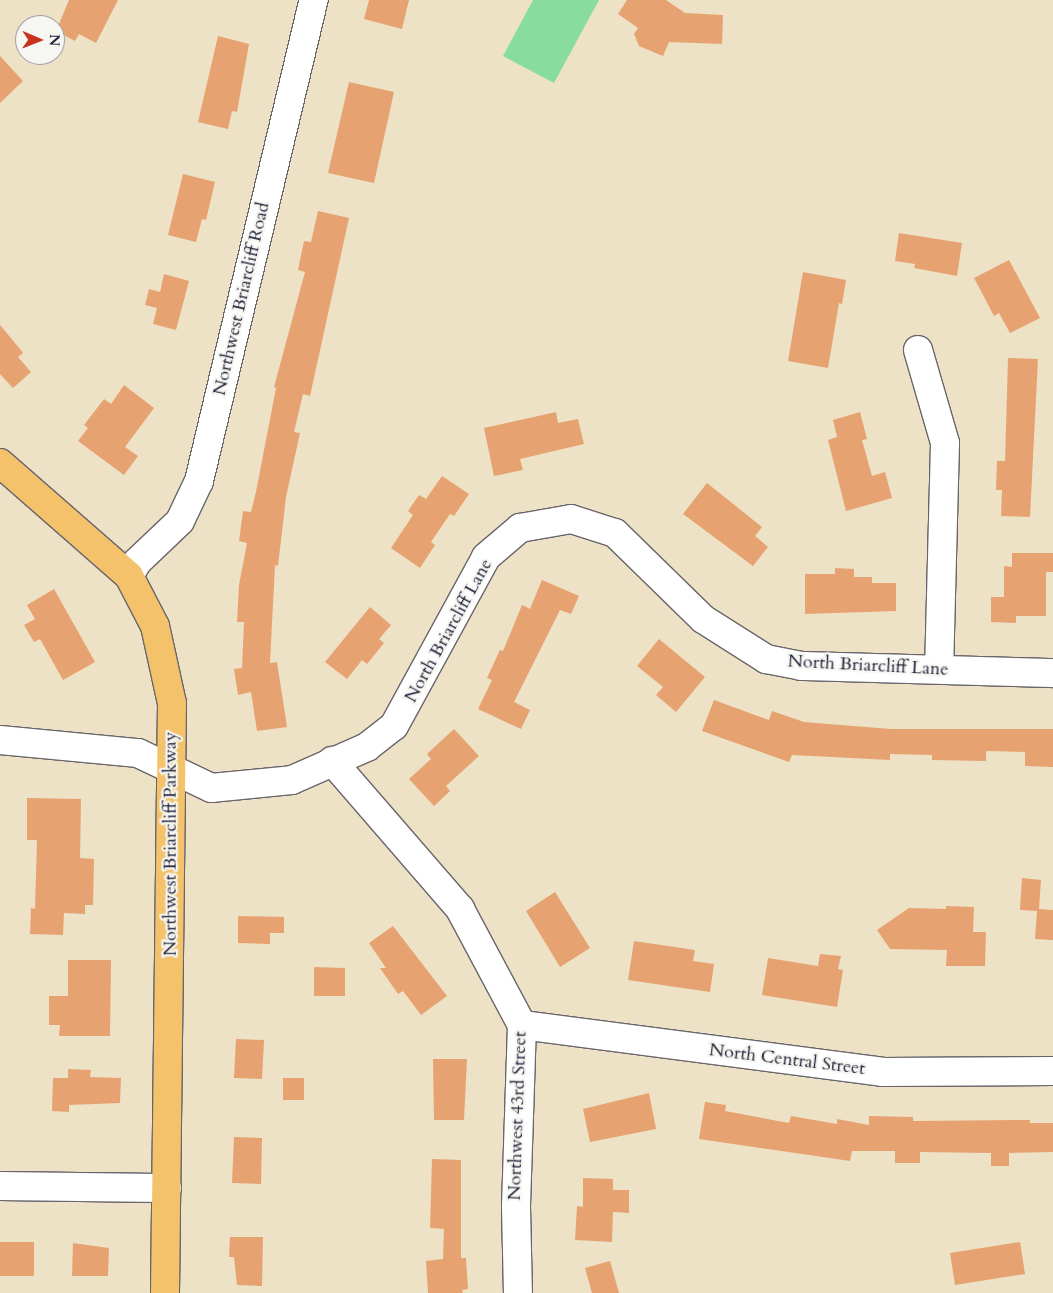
<!DOCTYPE html>
<html>
<head>
<meta charset="utf-8">
<style>
	body { margin:0 }
	#map { position:relative; width:1053px; height:1293px; overflow:hidden; background:#ede2c5; font-family:Cardo,serif }
	div>[style] { position:absolute }
	[style*='--x'] { left:calc(var(--x)*1px); top:calc(var(--y)*1px); width:calc(var(--w)*1px); rotate:calc(var(--a)*1deg) }
	.green>* { inset:0; background:#88dc9e }
	.building>* { inset:0; background:#e7a271 }
	.roads { filter:drop-shadow(1px 0 #69656b) drop-shadow(-1px 0 #69656b) drop-shadow(0 1px #69656b) drop-shadow(0 -1px #69656b) }
	.minor>* { height:28px; margin:-14px; padding:0 14px; transform-origin:14px; border-radius:14px; background:#fff }
	.major>* { height:28px; margin:-14px; padding:0 14px; transform-origin:14px; border-radius:14px; background:#f3c26a }
	span { translate:-50% -50%; white-space:nowrap; text-align:center; line-height:1.15; -webkit-text-stroke:4.5px #f6f6f2; paint-order:stroke }
	.street-label { font-size:18px; color:#22223b }
	.north { position:absolute; left:15px; top:15px; width:50px; height:50px; box-sizing:border-box; background:#f6f6f2; border:1px solid #a1a1a9; border-radius:50%; rotate:91deg; font-size:14px; font-weight:700; line-height:20px; text-align:center; color:#22223b }
	.north::after { content:''; display:block; margin:auto; width:18px; height:22px; background:#c8321e; clip-path:polygon(50% 0,100% 100%,50% 72%,0 100%) }
</style>
</head>
<body>
<div id="map">
	<div class="green">
		<i style="clip-path:polygon(533px 0,599px 0,554px 83px,503px 56px)"></i>
	</div>
	<div class="building">
		<i style="clip-path:polygon(69px 0,118px 0,96px 43px,79px 34px,75px 41px,56px 31px)"></i>
		<i style="clip-path:polygon(369px 0,409px 0,402px 29px,364px 19px)"></i>
		<i style="clip-path:polygon(627px 0,666px 0,685px 13px,723px 15px,722px 44px,669px 42px,663px 56px,639px 46px,634px 34px,638px 28px,618px 14px)"></i>
		<i style="clip-path:polygon(218px 36px,249px 44px,237px 112px,232px 111px,228px 129px,198px 122px)"></i>
		<i style="clip-path:polygon(0 56px,23px 81px,0 103px)"></i>
		<i style="clip-path:polygon(349px 82px,394px 92px,374px 183px,328px 173px)"></i>
		<i style="clip-path:polygon(183px 174px,215px 182px,206px 220px,202px 219px,196px 242px,168px 235px)"></i>
		<i style="clip-path:polygon(318px 211px,349px 218px,310px 396px,303px 394px,294px 432px,300px 433px,286px 497px,278px 566px,275px 565px,270px 663px,277px 662px,287px 727px,257px 731px,251px 692px,238px 695px,234px 669px,242px 668px,244px 622px,237px 622px,239px 585px,247px 543px,239px 541px,243px 511px,251px 512px,256px 492px,276px 388px,274px 387px,305px 272px,298px 270px,304px 241px,311px 242px)"></i>
		<i style="clip-path:polygon(899px 233px,962px 243px,957px 276px,914px 268px,915px 264px,895px 261px)"></i>
		<i style="clip-path:polygon(1009px 260px,1040px 318px,1010px 333px,999px 313px,994px 316px,974px 278px)"></i>
		<i style="clip-path:polygon(803px 272px,846px 280px,842px 304px,839px 303px,828px 368px,788px 361px)"></i>
		<i style="clip-path:polygon(164px 274px,189px 281px,176px 330px,153px 324px,157px 308px,145px 305px,149px 289px,160px 292px)"></i>
		<i style="clip-path:polygon(0 325px,20px 349px,23px 353px,18px 357px,31px 372px,13px 388px,0 374px)"></i>
		<i style="clip-path:polygon(1008px 358px,1038px 359px,1030px 517px,1001px 516px,1002px 490px,996px 490px,997px 461px,1005px 461px)"></i>
		<i style="clip-path:polygon(124px 385px,154px 408px,125px 447px,138px 456px,124px 475px,78px 441px,88px 428px,84px 425px,104px 399px,111px 404px)"></i>
		<i style="clip-path:polygon(556px 412px,558px 423px,578px 419px,584px 444px,520px 459px,523px 470px,494px 476px,484px 428px)"></i>
		<i style="clip-path:polygon(860px 412px,867px 439px,862px 440px,872px 476px,885px 472px,892px 498px,846px 511px,828px 440px,837px 437px,833px 420px)"></i>
		<i style="clip-path:polygon(442px 476px,469px 494px,454px 516px,450px 514px,431px 542px,435px 545px,420px 568px,391px 548px,413px 515px,408px 511px,419px 495px,426px 499px)"></i>
		<i style="clip-path:polygon(707px 483px,762px 527px,755px 536px,768px 547px,753px 566px,683px 514px)"></i>
		<i style="clip-path:polygon(1012px 553px,1053px 553px,1053px 572px,1046px 572px,1046px 616px,1016px 616px,1016px 623px,991px 622px,991px 597px,1004px 597px,1004px 566px,1012px 567px)"></i>
		<i style="clip-path:polygon(835px 568px,854px 569px,854px 577px,872px 577px,872px 583px,896px 583px,896px 611px,805px 614px,805px 574px,835px 574px)"></i>
		<i style="clip-path:polygon(542px 580px,579px 596px,571px 614px,560px 610px,514px 702px,530px 710px,521px 729px,478px 709px,492px 680px,487px 678px,500px 650px,503px 651px,522px 605px,530px 609px)"></i>
		<i style="clip-path:polygon(54px 589px,95px 662px,63px 680px,40px 639px,34px 642px,24px 625px,35px 619px,27px 605px)"></i>
		<i style="clip-path:polygon(370px 607px,391px 625px,379px 639px,384px 643px,367px 664px,362px 660px,347px 679px,325px 662px)"></i>
		<i style="clip-path:polygon(659px 639px,705px 677px,676px 712px,656px 695px,663px 687px,637px 666px)"></i>
		<i style="clip-path:polygon(714px 700px,769px 720px,772px 711px,804px 722px,891px 729px,1053px 729px,1053px 767px,1025px 766px,1025px 752px,986px 751px,986px 761px,932px 760px,932px 755px,890px 754px,890px 760px,792px 755px,789px 762px,702px 731px)"></i>
		<i style="clip-path:polygon(454px 729px,479px 756px,446px 786px,450px 791px,434px 806px,409px 779px,431px 759px,427px 754px)"></i>
		<i style="clip-path:polygon(27px 798px,81px 799px,80px 858px,94px 859px,93px 905px,85px 905px,85px 914px,64px 913px,63px 935px,30px 934px,31px 908px,35px 909px,37px 840px,27px 840px)"></i>
		<i style="clip-path:polygon(1022px 878px,1041px 880px,1039px 909px,1053px 910px,1053px 940px,1035px 939px,1037px 911px,1020px 910px)"></i>
		<i style="clip-path:polygon(555px 892px,590px 948px,560px 967px,526px 911px)"></i>
		<i style="clip-path:polygon(946px 906px,974px 907px,973px 932px,986px 932px,985px 966px,946px 966px,947px 950px,890px 949px,877px 930px,909px 908px,946px 909px)"></i>
		<i style="clip-path:polygon(238px 916px,284px 917px,284px 933px,270px 933px,270px 944px,238px 943px)"></i>
		<i style="clip-path:polygon(393px 926px,447px 996px,421px 1015px,403px 991px,398px 994px,380px 968px,386px 968px,369px 943px)"></i>
		<i style="clip-path:polygon(634px 941px,695px 950px,693px 961px,714px 964px,710px 992px,628px 980px)"></i>
		<i style="clip-path:polygon(820px 954px,841px 956px,838px 969px,843px 970px,837px 1007px,762px 995px,768px 958px,818px 966px)"></i>
		<i style="clip-path:polygon(68px 960px,111px 960px,110px 1036px,59px 1036px,60px 1025px,49px 1025px,49px 996px,68px 996px)"></i>
		<i style="clip-path:polygon(314px 967px,345px 968px,345px 996px,314px 996px)"></i>
		<i style="clip-path:polygon(236px 1039px,264px 1040px,262px 1079px,234px 1078px)"></i>
		<i style="clip-path:polygon(433px 1059px,467px 1059px,464px 1120px,434px 1120px)"></i>
		<i style="clip-path:polygon(68px 1069px,91px 1070px,90px 1077px,121px 1078px,120px 1103px,69px 1105px,69px 1112px,52px 1111px,53px 1078px,68px 1078px)"></i>
		<i style="clip-path:polygon(283px 1078px,304px 1078px,304px 1100px,283px 1100px)"></i>
		<i style="clip-path:polygon(649px 1093px,656px 1129px,590px 1142px,583px 1109px)"></i>
		<i style="clip-path:polygon(705px 1102px,726px 1105px,725px 1111px,789px 1123px,791px 1116px,837px 1124px,837px 1119px,869px 1125px,869px 1116px,913px 1117px,913px 1121px,1030px 1120px,1030px 1123px,1053px 1123px,1053px 1152px,1009px 1153px,1009px 1166px,991px 1166px,991px 1153px,920px 1152px,920px 1163px,895px 1163px,895px 1151px,852px 1151px,850px 1161px,768px 1149px,699px 1139px)"></i>
		<i style="clip-path:polygon(234px 1137px,262px 1138px,261px 1184px,232px 1183px)"></i>
		<i style="clip-path:polygon(432px 1159px,461px 1160px,461px 1258px,466px 1258px,468px 1289px,462px 1290px,463px 1293px,428px 1293px,426px 1261px,443px 1259px,444px 1229px,430px 1228px)"></i>
		<i style="clip-path:polygon(583px 1178px,613px 1179px,613px 1190px,629px 1190px,629px 1213px,613px 1212px,612px 1242px,575px 1240px,577px 1206px,583px 1207px)"></i>
		<i style="clip-path:polygon(230px 1237px,263px 1237px,262px 1286px,237px 1285px,234px 1257px,229px 1257px)"></i>
		<i style="clip-path:polygon(0 1242px,34px 1242px,34px 1276px,0 1276px)"></i>
		<i style="clip-path:polygon(1020px 1242px,1025px 1274px,955px 1285px,950px 1253px)"></i>
		<i style="clip-path:polygon(73px 1243px,109px 1248px,108px 1276px,72px 1276px)"></i>
		<i style="clip-path:polygon(610px 1261px,619px 1293px,592px 1293px,585px 1268px)"></i>
	</div>
	<div class="roads">
		<div class="minor">
			<i style="--x:918;--y:350;--w:97;--a:73.8"></i>
			<i style="--x:945;--y:443;--w:226;--a:91.5"></i>
			<i style="--x:129;--y:576;--w:16;--a:-60"></i>
			<i style="--x:137;--y:562;--w:59;--a:-43.6"></i>
			<i style="--x:180;--y:521;--w:44;--a:-64.6"></i>
			<i style="--x:199;--y:481;--w:495;--a:-76.6"></i>
			<i style="--x:0;--y:740;--w:139;--a:5.4"></i>
			<i style="--x:138;--y:753;--w:81;--a:25.6"></i>
			<i style="--x:211;--y:788;--w:81;--a:-5.6"></i>
			<i style="--x:292;--y:780;--w:82;--a:-23.7"></i>
			<i style="--x:367;--y:747;--w:34;--a:-38"></i>
			<i style="--x:394;--y:726;--w:192;--a:-61.4"></i>
			<i style="--x:486;--y:557;--w:45;--a:-40.5"></i>
			<i style="--x:520;--y:528;--w:52;--a:-10"></i>
			<i style="--x:571;--y:519;--w:46;--a:17.7"></i>
			<i style="--x:615;--y:533;--w:123;--a:44.3"></i>
			<i style="--x:703;--y:619;--w:75;--a:32.4"></i>
			<i style="--x:766;--y:659;--w:36;--a:11"></i>
			<i style="--x:801;--y:666;--w:252;--a:1.6"></i>
			<i style="--x:332;--y:761;--w:196;--a:49.1"></i>
			<i style="--x:460;--y:909;--w:132;--a:61.9"></i>
			<i style="--x:522;--y:1025;--w:182;--a:91.9"></i>
			<i style="--x:516;--y:1207;--w:86;--a:88.7"></i>
			<i style="--x:522;--y:1025;--w:363;--a:7.4"></i>
			<i style="--x:882;--y:1072;--w:171;--a:-0.3"></i>
			<i style="--x:0;--y:1186;--w:167;--a:0.7"></i>
		</div>
		<div class="major">
			<i style="--x:0;--y:463;--w:171;--a:41.2"></i>
			<i style="--x:129;--y:576;--w:56;--a:62.5"></i>
			<i style="--x:155;--y:626;--w:79;--a:77.6"></i>
			<i style="--x:172;--y:703;--w:590;--a:90.68"></i>
		</div>
	</div>
	<div class="street-label">
		<span style="left:242px;top:299px;rotate:-77deg">Northwest Briarcliff Road</span>
		<span style="left:449px;top:631px;rotate:-61deg">North Briarcliff Lane</span>
		<span style="left:868px;top:666px;rotate:3deg">North Briarcliff Lane</span>
		<span style="left:171px;top:844px;rotate:-90deg">Northwest Briarcliff Parkway</span>
		<span style="left:787px;top:1060px;rotate:7deg">North Central Street</span>
		<span style="left:518px;top:1116px;rotate:-88deg">Northwest 43rd Street</span>
	</div>
	<div class="north">N</div>
</div>
</body>
</html>
